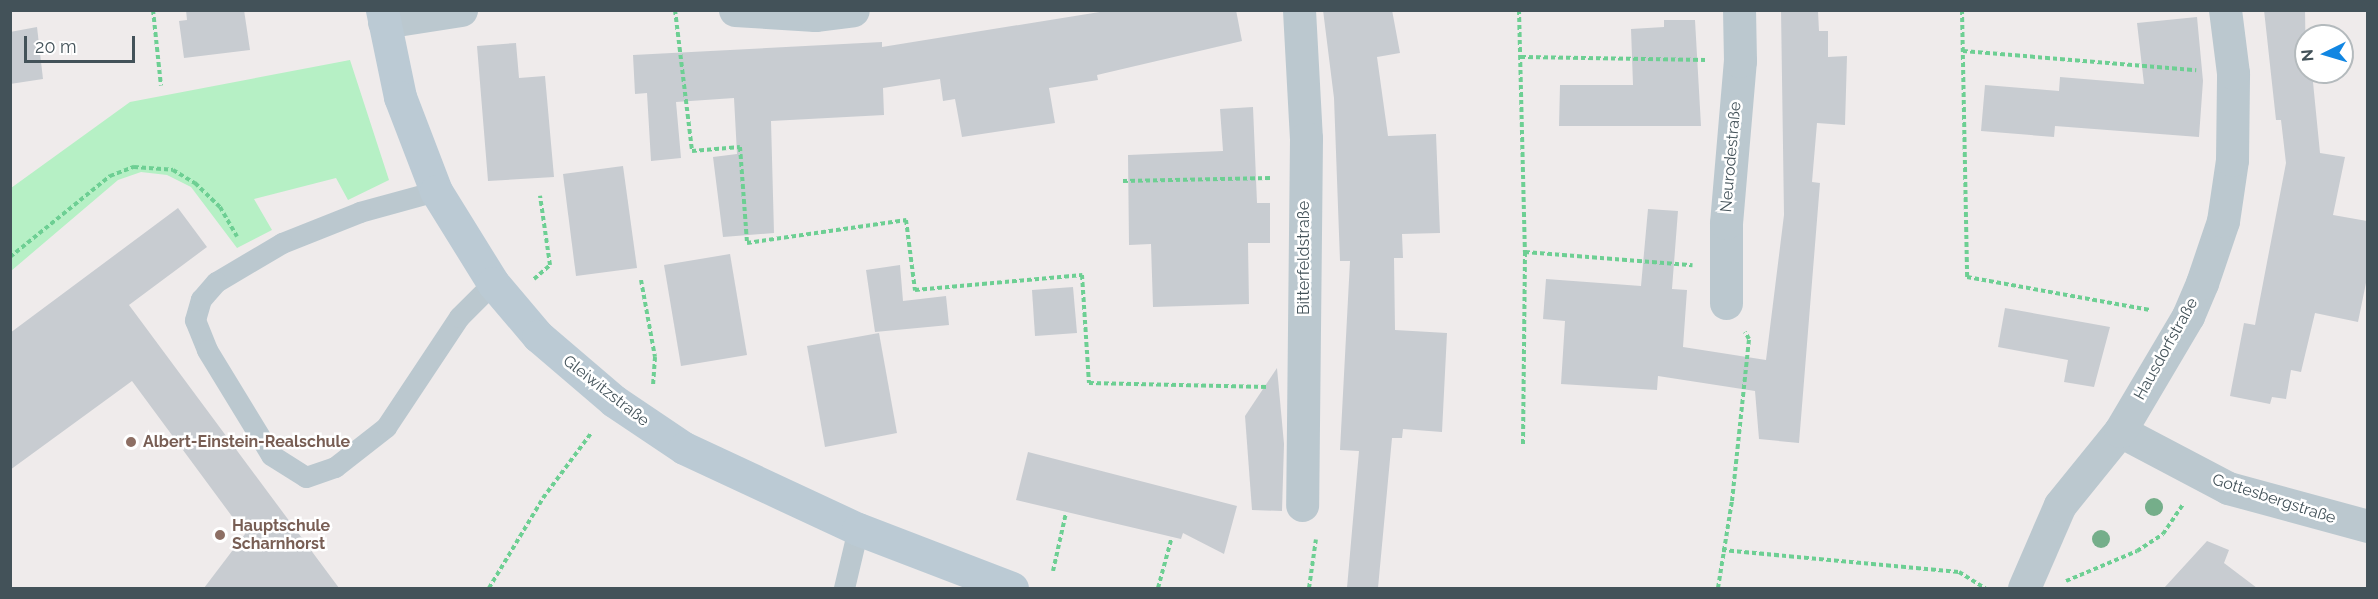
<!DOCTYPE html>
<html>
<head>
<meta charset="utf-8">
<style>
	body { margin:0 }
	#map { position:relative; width:2378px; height:599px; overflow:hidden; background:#efebeb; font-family:Raleway,sans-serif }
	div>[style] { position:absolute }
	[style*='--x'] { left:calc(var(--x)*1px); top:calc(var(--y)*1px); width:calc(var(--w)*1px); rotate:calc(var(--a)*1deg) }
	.green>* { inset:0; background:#b6f0c5 }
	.building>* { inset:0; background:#c8ccd1 }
	.path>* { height:4px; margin-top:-2px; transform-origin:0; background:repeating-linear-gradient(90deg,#6dcf93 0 4.5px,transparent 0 7.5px) }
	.lane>* { height:21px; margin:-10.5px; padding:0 10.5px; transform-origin:10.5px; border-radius:10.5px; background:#bbc8cf }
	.street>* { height:33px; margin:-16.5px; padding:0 16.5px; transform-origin:16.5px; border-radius:16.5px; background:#bbc8cf }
	.secondary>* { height:33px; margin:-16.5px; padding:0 16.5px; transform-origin:16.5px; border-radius:16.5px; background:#bbcad4 }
	.trees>* { width:18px; height:18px; margin:-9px; border-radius:50%; background:#75ae8a }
	.dots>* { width:16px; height:16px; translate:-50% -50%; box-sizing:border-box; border:3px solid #fff; border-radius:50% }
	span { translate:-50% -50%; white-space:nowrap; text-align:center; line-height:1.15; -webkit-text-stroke:5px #fff; paint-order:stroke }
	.street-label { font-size:16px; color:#435259 }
	.education-label { font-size:16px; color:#785e54; font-weight:700 }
	.left { translate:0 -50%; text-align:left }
	.frame { position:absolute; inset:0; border:12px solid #435259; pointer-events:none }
	.north { position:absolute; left:2294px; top:24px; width:60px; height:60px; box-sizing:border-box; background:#fff; border:2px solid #b4babd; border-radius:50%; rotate:265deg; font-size:16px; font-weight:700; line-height:24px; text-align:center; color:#435259 }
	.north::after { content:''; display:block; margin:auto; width:21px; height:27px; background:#1186e2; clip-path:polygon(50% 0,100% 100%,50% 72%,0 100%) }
	.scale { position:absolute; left:24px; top:36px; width:111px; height:27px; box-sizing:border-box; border:3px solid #435259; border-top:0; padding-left:8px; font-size:18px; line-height:21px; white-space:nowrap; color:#435259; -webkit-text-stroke:4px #fff; paint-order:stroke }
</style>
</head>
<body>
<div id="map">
	<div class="green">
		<i style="clip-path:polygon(350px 60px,389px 180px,348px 200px,336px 178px,254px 199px,272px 230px,237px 248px,191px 187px,167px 175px,141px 172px,118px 180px,11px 271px,11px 188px,130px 102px)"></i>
	</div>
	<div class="building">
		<i style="clip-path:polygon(186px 10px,244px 10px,250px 50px,184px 58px,179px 21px,187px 20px)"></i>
		<i style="clip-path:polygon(1112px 10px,1236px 10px,1242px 41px,1097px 75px,1098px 80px,1049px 88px,1055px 123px,962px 137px,955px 99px,943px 101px,940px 79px,883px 88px,884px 115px,771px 121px,774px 233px,723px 237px,713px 157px,737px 154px,734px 98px,676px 102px,681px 158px,651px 161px,647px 93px,635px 94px,633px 55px,882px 42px,882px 47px)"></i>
		<i style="clip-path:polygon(1323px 10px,1392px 10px,1400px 53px,1377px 57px,1388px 136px,1436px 134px,1440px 233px,1402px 234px,1403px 258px,1394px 258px,1395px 330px,1447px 333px,1442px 432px,1403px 429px,1402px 438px,1392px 438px,1378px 588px,1347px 588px,1359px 451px,1340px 450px,1350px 261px,1340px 261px,1334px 98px)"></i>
		<i style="clip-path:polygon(1781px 10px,1818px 11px,1819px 31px,1828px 31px,1828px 57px,1847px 56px,1845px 125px,1817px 123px,1812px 182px,1820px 183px,1799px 443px,1759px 439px,1755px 391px,1658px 376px,1657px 390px,1561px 384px,1565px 321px,1543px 319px,1546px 279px,1641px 286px,1648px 209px,1678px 211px,1672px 289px,1687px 290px,1683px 347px,1766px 360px,1784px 215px)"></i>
		<i style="clip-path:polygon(2264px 10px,2305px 10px,2306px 72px,2312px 72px,2320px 153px,2345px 157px,2333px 215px,2367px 221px,2367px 278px,2358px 322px,2315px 313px,2301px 372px,2291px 370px,2286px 399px,2272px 397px,2270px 404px,2230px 396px,2244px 323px,2255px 325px,2286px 163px,2281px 120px,2276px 120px)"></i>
		<i style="clip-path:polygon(2197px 17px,2203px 81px,2199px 137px,2055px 126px,2054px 137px,1981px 131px,1985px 85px,2059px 91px,2060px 77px,2144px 84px,2137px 23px)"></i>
		<i style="clip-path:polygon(1664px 20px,1695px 20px,1701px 126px,1559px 126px,1560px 85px,1633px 85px,1631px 29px,1664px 27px)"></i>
		<i style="clip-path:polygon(37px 27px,43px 79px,10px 84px,10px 32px)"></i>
		<i style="clip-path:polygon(516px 43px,519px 78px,545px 76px,554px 177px,488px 181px,477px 46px)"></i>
		<i style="clip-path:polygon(1253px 107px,1257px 203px,1270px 203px,1270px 243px,1248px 243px,1249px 304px,1153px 307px,1151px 244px,1129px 245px,1128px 155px,1223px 151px,1220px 109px)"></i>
		<i style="clip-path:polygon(623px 166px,637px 268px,576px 276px,563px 174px)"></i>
		<i style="clip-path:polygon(178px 208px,207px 247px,129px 305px,339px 588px,204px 588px,245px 534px,132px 381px,10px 470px,10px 333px)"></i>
		<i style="clip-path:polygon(730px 254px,747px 355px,681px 366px,664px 265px)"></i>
		<i style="clip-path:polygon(900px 265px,903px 301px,946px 296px,949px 325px,875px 332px,866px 270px)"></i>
		<i style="clip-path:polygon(1073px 287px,1077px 333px,1035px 336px,1032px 290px)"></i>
		<i style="clip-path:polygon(2005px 308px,2110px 327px,2094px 387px,2064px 382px,2068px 360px,1998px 347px)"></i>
		<i style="clip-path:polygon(879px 333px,897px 433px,825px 447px,807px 346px)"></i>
		<i style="clip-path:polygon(1277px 368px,1284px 444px,1282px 511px,1252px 510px,1245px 416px)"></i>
		<i style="clip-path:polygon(1028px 452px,1237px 506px,1224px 554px,1183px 533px,1181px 539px,1016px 500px)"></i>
		<i style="clip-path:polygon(2207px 541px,2229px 550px,2224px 563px,2257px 588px,2164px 588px)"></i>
	</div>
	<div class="path">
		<i style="--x:153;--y:10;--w:76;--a:84"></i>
		<i style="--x:675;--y:10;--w:142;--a:83.1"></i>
		<i style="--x:692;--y:151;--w:48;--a:-4.8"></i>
		<i style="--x:740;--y:147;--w:96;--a:85.8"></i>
		<i style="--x:747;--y:243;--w:161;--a:-8.2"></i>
		<i style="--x:906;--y:220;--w:71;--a:82.7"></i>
		<i style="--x:915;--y:290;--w:168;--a:-5.1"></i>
		<i style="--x:1082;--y:275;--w:108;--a:86.3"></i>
		<i style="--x:1089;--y:383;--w:179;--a:1.3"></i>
		<i style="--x:1519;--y:10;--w:242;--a:88.6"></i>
		<i style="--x:1525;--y:252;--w:194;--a:90.6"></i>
		<i style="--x:1962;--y:10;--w:267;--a:88.9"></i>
		<i style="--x:1967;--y:277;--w:186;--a:10.2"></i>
		<i style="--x:1963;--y:51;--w:234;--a:4.7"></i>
		<i style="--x:1521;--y:57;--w:185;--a:0.9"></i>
		<i style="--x:1123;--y:181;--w:148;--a:-1.2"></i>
		<i style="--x:1525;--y:252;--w:168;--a:4.5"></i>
		<i style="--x:10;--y:257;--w:129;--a:-39"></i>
		<i style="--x:110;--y:176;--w:26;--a:-21"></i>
		<i style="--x:134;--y:167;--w:39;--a:4"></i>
		<i style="--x:173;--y:170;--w:26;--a:31"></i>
		<i style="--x:195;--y:183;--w:35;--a:44"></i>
		<i style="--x:220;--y:207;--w:34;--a:60"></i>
		<i style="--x:534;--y:279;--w:21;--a:-41"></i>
		<i style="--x:550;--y:265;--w:70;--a:-98.2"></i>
		<i style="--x:641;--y:280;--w:78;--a:79.7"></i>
		<i style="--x:655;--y:357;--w:28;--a:94"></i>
		<i style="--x:1722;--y:550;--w:238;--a:5.3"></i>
		<i style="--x:1959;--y:572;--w:31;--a:32"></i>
		<i style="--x:1053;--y:571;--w:59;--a:-77.4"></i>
		<i style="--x:2066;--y:581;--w:77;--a:-22.9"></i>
		<i style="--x:2137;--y:551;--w:31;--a:-33"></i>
		<i style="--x:2163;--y:534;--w:37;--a:-56"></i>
		<i style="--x:489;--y:588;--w:105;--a:-59"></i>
		<i style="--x:543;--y:498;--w:82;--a:-53.4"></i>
		<i style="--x:1158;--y:588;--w:50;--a:-74.8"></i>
		<i style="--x:1309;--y:588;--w:49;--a:-81.9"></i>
		<i style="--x:1718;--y:588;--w:88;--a:-80.9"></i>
		<i style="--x:1732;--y:501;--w:163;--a:-84"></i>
		<i style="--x:1749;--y:339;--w:8;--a:-120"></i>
	</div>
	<div class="lane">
		<i style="--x:436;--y:191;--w:79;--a:164.6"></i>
		<i style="--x:360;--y:212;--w:84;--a:158.3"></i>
		<i style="--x:282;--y:243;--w:77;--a:149.4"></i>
		<i style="--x:216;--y:282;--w:23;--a:131"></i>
		<i style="--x:201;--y:299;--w:22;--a:106"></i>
		<i style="--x:195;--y:320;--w:32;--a:68"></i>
		<i style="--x:207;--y:350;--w:123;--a:58.6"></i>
		<i style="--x:271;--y:455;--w:41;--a:32.2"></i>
		<i style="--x:306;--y:477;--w:31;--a:-19"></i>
		<i style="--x:335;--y:467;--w:65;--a:-38.1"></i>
		<i style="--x:386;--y:427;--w:132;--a:-56.4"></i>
		<i style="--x:459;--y:317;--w:48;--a:-45"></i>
		<i style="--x:844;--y:588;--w:61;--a:-76.7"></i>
	</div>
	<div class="street">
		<i style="--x:735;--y:10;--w:80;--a:3.6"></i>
		<i style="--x:815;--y:15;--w:38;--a:-7"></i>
		<i style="--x:1299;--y:10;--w:128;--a:86.9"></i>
		<i style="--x:1306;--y:138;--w:367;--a:90.6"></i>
		<i style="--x:384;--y:22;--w:78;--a:-8.9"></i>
		<i style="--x:1726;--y:303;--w:80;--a:-90"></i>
		<i style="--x:1726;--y:223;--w:163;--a:-85.1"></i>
		<i style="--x:1740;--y:61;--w:51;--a:-91.1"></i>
		<i style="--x:2120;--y:431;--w:122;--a:27.8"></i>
		<i style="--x:2228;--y:488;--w:145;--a:15.2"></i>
		<i style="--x:2024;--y:588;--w:90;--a:-66.6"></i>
		<i style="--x:2060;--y:505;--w:95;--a:-51"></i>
		<i style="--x:2120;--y:431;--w:134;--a:-59.4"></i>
		<i style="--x:2188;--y:316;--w:36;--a:-67"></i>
		<i style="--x:2202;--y:283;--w:65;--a:-71.3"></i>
		<i style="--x:2223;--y:221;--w:62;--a:-81.6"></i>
		<i style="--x:2232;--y:160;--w:87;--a:-89.3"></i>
		<i style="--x:2233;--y:73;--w:64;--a:-97.2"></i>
	</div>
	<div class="secondary">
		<i style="--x:382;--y:10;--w:89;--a:78.3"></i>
		<i style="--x:400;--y:97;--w:101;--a:69"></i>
		<i style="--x:436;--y:191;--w:108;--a:58.2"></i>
		<i style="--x:493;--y:283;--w:70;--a:49.7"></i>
		<i style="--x:538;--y:336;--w:100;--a:40.5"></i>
		<i style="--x:614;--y:401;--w:84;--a:33.9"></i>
		<i style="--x:684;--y:448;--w:192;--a:25"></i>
		<i style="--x:858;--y:529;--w:165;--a:21"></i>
	</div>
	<div class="trees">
		<i style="left:2154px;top:507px"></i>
		<i style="left:2101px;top:539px"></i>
	</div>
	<div class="dots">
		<i style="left:131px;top:442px;background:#8d6e63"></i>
		<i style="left:220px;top:535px;background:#8d6e63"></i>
	</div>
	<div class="street-label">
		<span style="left:1731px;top:157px;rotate:-85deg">Neurodestraße</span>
		<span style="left:1304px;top:258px;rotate:-90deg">Bitterfeldstraße</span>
		<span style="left:2166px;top:349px;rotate:-61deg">Hausdorfstraße</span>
		<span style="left:606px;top:391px;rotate:38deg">Gleiwitzstraße</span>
		<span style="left:2274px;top:499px;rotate:18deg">Gottesbergstraße</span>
	</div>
	<div class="education-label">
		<span class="left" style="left:143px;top:442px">Albert-Einstein-Realschule</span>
		<span class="left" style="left:232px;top:535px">Hauptschule<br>Scharnhorst</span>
	</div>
	<div class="frame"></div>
	<div class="north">N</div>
	<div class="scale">20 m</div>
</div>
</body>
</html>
